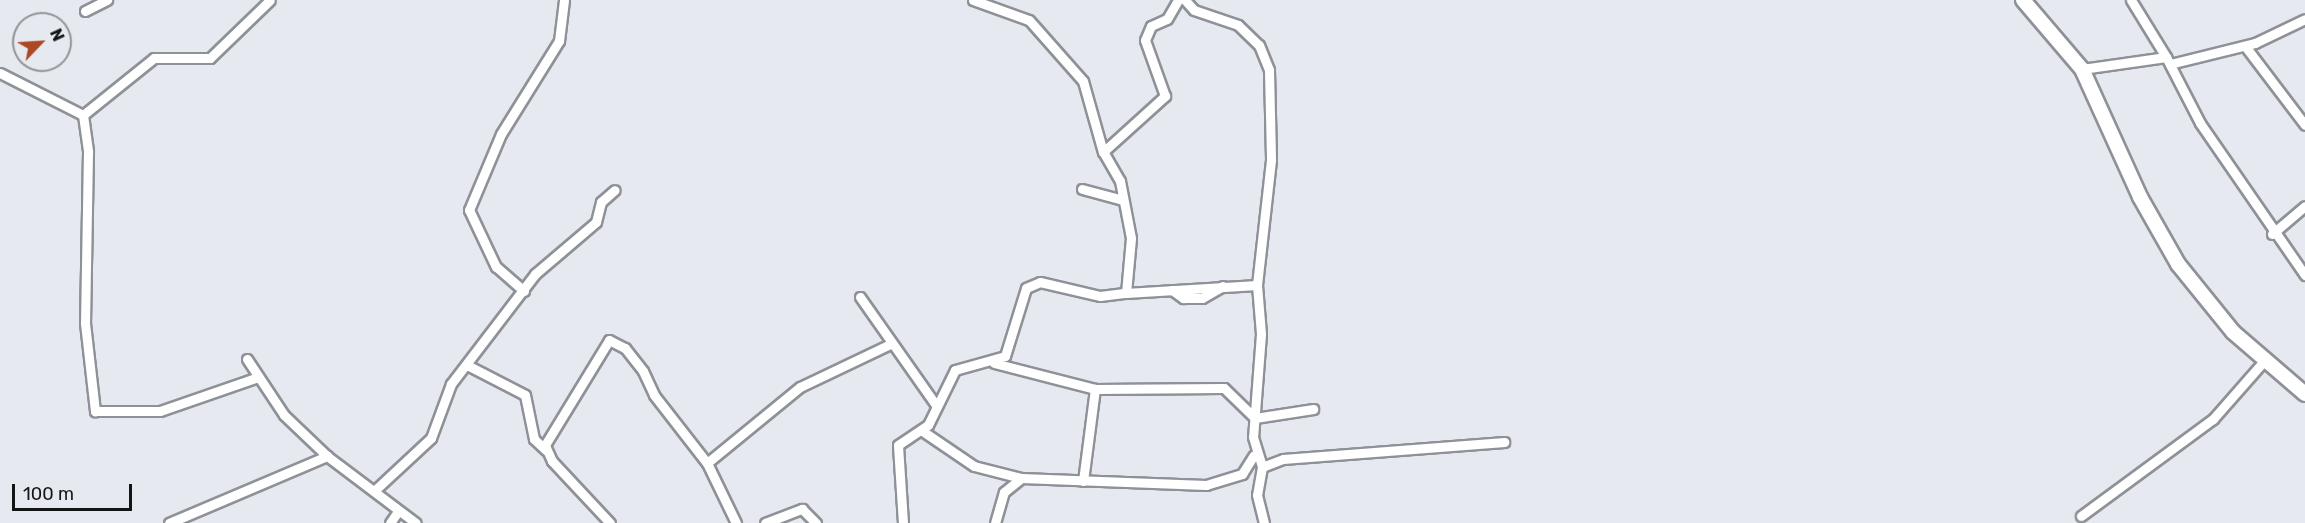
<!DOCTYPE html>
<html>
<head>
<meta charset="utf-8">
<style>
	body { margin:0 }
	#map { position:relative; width:2305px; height:523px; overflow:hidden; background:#e6eaf0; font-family:Rubik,sans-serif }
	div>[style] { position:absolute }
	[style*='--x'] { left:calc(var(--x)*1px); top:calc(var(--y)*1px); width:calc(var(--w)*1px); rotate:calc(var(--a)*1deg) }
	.roads { filter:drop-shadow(2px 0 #8e9298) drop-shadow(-2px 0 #8e9298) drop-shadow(0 2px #8e9298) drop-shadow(0 -2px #8e9298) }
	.minor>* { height:9px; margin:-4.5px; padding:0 4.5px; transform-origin:4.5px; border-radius:4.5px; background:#fff }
	.secondary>* { height:14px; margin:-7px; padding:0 7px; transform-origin:7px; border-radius:7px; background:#fff }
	span { translate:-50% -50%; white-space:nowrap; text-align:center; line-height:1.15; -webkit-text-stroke:6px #e6eaf0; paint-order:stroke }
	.north { position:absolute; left:12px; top:12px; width:60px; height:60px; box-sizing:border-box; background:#e6eaf0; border:2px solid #929499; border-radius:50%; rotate:65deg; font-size:16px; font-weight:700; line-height:24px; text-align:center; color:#131416 }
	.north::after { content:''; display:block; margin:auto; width:21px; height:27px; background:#ae4724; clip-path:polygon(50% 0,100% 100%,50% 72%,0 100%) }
	.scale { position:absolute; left:12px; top:484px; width:120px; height:27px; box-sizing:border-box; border:3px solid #131416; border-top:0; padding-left:8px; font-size:18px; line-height:21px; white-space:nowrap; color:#131416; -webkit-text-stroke:4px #e6eaf0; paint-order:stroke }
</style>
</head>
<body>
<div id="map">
	<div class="roads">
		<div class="minor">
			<i style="--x:973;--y:0;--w:59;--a:19.7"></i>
			<i style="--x:1029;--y:20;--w:81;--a:48.5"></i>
			<i style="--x:1083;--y:81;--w:74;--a:74.3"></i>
			<i style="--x:1185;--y:0;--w:13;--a:48"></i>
			<i style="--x:1194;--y:10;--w:46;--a:18.8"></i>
			<i style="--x:1238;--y:25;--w:29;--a:44"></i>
			<i style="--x:1259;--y:45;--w:27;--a:68"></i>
			<i style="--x:1269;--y:70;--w:90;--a:88.7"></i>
			<i style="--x:1271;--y:160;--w:126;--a:96.4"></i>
			<i style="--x:1257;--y:285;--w:49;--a:85.3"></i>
			<i style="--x:1261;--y:334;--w:103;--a:94.4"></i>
			<i style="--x:1253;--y:437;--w:31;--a:73"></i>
			<i style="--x:1262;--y:467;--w:28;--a:100"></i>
			<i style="--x:1257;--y:495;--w:29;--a:76"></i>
			<i style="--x:2131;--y:0;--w:67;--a:58.4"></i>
			<i style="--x:85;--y:11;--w:25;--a:-27"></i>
			<i style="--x:2245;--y:46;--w:99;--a:52.8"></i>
			<i style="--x:2170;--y:64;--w:88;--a:-13.9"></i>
			<i style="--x:2255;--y:43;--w:55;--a:-25.6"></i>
			<i style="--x:2082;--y:69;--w:85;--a:-8.1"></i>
			<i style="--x:2166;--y:57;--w:74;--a:62.7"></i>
			<i style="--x:2200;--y:123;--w:185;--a:55.4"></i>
			<i style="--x:0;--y:73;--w:93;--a:26.8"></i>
			<i style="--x:83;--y:115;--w:91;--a:-38.8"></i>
			<i style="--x:154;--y:58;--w:56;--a:0"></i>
			<i style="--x:210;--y:58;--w:83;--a:-44"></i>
			<i style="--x:83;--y:115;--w:37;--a:82"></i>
			<i style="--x:88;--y:152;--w:171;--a:91"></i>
			<i style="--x:85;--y:323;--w:89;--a:83.5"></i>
			<i style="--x:95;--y:411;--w:65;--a:0"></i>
			<i style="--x:160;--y:411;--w:104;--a:-19.1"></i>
			<i style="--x:1082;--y:189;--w:42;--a:15"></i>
			<i style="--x:2272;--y:234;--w:43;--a:-40.3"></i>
			<i style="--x:1172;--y:290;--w:14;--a:36"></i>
			<i style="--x:1183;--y:298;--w:19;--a:0"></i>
			<i style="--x:1202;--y:298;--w:24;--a:-30"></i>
			<i style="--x:524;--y:291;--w:37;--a:-139"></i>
			<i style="--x:496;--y:267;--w:63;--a:-115.3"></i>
			<i style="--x:469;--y:210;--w:82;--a:-67.2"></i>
			<i style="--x:501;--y:134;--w:110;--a:-58.1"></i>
			<i style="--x:559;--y:41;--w:41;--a:-83"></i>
			<i style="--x:1126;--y:293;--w:131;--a:-3.5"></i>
			<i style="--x:860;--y:297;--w:132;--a:54.9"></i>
			<i style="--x:247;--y:359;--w:67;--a:56.5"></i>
			<i style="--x:284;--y:415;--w:59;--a:43.6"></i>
			<i style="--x:327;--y:456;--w:111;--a:37"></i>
			<i style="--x:994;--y:363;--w:104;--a:14.4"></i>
			<i style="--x:1095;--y:389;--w:129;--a:-0.4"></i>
			<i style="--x:1224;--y:388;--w:43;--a:44.1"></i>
			<i style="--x:1255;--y:418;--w:59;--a:-8.8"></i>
			<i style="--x:467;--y:365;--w:65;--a:27.3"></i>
			<i style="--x:525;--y:395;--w:45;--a:78.4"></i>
			<i style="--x:534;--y:439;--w:16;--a:43"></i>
			<i style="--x:921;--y:430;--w:64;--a:34.2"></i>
			<i style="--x:974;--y:466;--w:49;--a:14.3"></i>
			<i style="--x:1021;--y:478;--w:185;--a:2.2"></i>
			<i style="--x:1206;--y:485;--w:38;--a:-17"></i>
			<i style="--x:1242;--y:474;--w:22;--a:-58"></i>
			<i style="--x:707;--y:463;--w:120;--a:-39.3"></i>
			<i style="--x:800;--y:387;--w:100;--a:-25.5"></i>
			<i style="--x:1262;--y:467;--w:22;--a:-21"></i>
			<i style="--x:1283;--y:459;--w:222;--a:-4.4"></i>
			<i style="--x:1083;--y:481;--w:93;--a:-82.6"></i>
			<i style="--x:374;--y:491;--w:78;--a:-42.9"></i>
			<i style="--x:431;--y:438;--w:58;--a:-69.7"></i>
			<i style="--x:451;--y:384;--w:138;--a:-52.6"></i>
			<i style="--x:535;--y:274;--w:80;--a:-40.4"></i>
			<i style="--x:596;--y:222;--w:21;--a:-76"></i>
			<i style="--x:601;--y:202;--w:18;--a:-41"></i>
			<i style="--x:2081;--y:516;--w:164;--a:-36.3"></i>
			<i style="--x:2213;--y:419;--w:76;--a:-48.7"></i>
			<i style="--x:169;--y:523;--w:172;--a:-23"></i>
			<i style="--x:390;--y:523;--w:14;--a:-56"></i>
			<i style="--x:610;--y:523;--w:85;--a:-133.1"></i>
			<i style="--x:552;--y:461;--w:17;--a:-114"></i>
			<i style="--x:545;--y:445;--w:123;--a:-58.6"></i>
			<i style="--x:609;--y:340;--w:18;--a:27"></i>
			<i style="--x:625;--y:348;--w:29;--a:52"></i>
			<i style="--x:643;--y:371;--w:26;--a:65"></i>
			<i style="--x:654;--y:395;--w:86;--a:52.1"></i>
			<i style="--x:707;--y:463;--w:67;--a:64.2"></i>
			<i style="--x:765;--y:523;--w:40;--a:-21"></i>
			<i style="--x:802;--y:509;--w:20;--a:45"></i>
			<i style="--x:903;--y:523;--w:78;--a:-93.7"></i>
			<i style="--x:898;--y:445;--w:36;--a:-34"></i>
			<i style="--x:928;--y:425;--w:61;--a:-63.9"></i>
			<i style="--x:955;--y:370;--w:52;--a:-15.6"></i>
			<i style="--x:1005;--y:356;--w:71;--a:-72.8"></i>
			<i style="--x:1026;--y:288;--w:15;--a:-23"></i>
			<i style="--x:1040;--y:282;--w:62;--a:13.1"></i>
			<i style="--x:1100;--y:296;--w:26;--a:-7"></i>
			<i style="--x:1126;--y:293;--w:55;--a:-84.8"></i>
			<i style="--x:1131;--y:238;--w:58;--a:-100.9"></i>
			<i style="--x:1120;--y:181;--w:34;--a:-120"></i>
			<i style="--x:1103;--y:152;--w:84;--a:-42.1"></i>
			<i style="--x:1165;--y:96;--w:59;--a:-109.7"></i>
			<i style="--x:1145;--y:40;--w:15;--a:-67"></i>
			<i style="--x:1151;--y:26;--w:17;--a:-24"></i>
			<i style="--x:1167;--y:19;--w:22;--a:-60"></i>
			<i style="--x:995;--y:523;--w:32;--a:-74"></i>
			<i style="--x:1004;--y:492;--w:22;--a:-39"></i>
		</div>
		<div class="secondary">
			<i style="--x:2023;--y:0;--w:91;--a:49.5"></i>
			<i style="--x:2082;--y:69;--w:141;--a:65.6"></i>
			<i style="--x:2140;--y:197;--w:77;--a:60.4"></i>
			<i style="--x:2178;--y:264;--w:87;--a:51"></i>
			<i style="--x:2233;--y:332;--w:95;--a:40.7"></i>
		</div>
	</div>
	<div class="north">N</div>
	<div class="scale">100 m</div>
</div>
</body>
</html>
